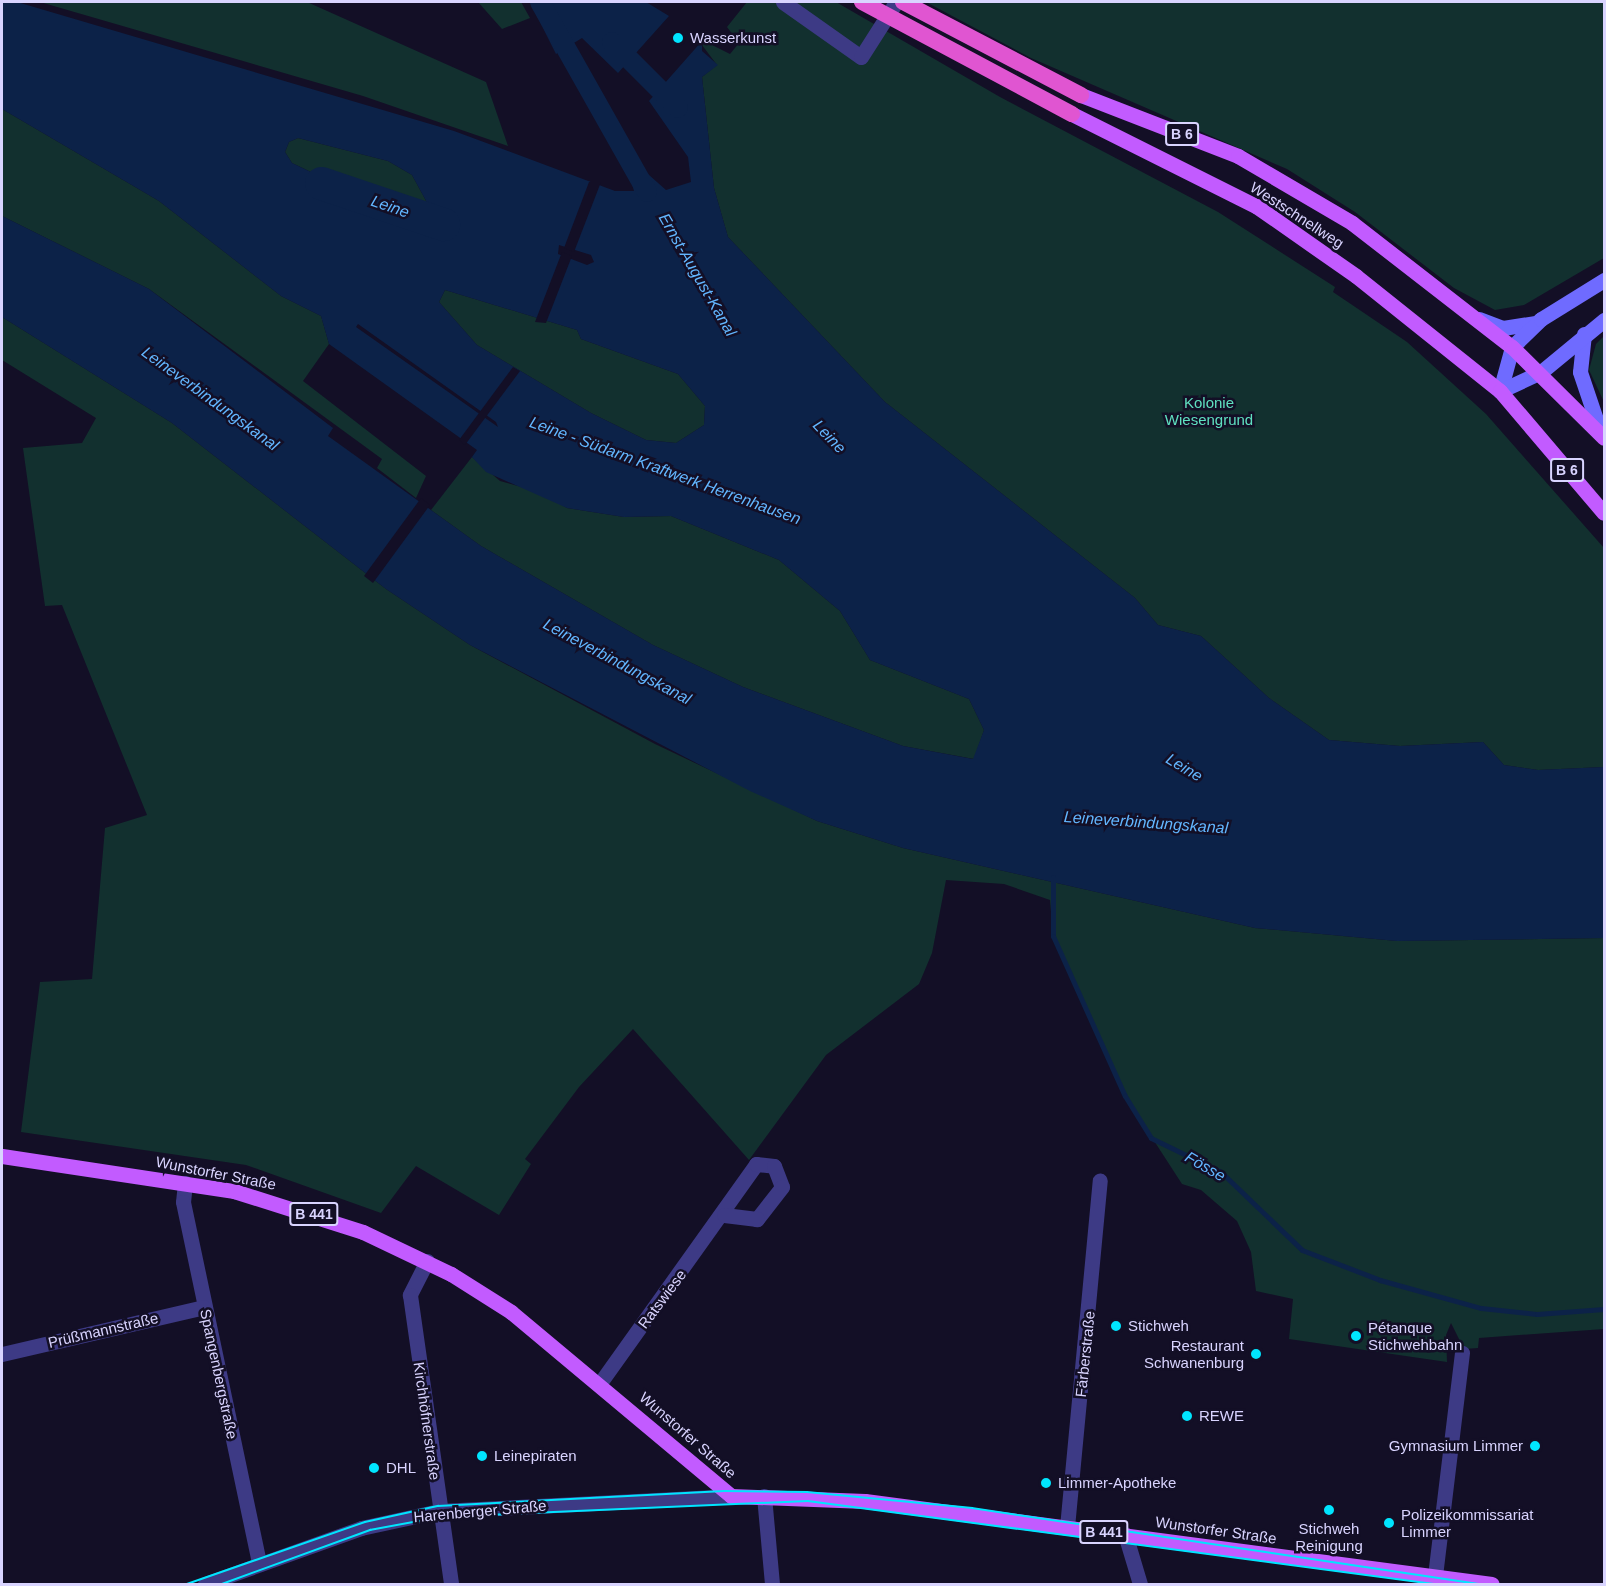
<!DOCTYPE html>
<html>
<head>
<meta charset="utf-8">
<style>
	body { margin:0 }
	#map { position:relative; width:1606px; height:1586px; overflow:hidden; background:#130f26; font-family:Helvetica,sans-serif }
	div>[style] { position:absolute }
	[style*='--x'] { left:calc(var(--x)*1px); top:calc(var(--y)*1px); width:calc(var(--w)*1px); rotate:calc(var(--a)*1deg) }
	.green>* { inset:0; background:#12302f }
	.water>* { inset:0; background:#0c2248 }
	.pier>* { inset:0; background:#130f26 }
	.stream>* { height:5px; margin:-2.5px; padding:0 2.5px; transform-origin:2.5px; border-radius:2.5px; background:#0c2248 }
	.canal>* { height:20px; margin:-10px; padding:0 10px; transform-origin:10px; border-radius:10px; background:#0c2248 }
	.river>* { height:33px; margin:-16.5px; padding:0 16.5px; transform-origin:16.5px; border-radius:16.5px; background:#0c2248 }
	.minor>* { height:15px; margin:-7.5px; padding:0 7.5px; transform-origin:7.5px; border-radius:7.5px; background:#3d3a85 }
	.secondary>* { height:15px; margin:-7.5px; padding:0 7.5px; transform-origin:7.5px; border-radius:7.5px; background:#6f6bff }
	.primary>* { height:15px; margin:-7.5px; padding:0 7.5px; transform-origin:7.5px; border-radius:7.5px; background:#c25bff }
	.trunk>* { height:16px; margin:-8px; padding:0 8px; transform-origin:8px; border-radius:8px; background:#e055d1 }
	.tram>* { height:1.5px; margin:-0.75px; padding:0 0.75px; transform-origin:0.75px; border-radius:0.75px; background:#00e5ff }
	.dots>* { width:16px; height:16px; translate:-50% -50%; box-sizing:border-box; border:3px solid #130f26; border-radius:50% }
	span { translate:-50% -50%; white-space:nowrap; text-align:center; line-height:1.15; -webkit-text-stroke:5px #130f26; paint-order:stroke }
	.shield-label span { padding:2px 4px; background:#130f26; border:2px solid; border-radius:4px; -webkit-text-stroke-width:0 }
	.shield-label { font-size:14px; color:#d9d4ff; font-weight:700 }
	.poi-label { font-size:15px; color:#d9d4ff }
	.left { translate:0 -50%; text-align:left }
	.right { translate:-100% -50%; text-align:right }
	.street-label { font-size:15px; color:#d9d4ff }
	.park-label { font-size:15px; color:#5fe0c0 }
	.water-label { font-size:16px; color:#62b6ff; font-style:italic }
	.frame { position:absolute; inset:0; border:3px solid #d9d4ff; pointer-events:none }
</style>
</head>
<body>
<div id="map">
	<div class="green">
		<i style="clip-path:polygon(40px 2px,307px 2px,486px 82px,508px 146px,363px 96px)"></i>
		<i style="clip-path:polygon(478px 2px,521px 2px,530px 18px,502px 29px)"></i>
		<i style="clip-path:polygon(747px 2px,836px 2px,1000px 97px,1218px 212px,1335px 287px,1333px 292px,1407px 342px,1486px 414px,1604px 548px,1604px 767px,1538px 770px,1504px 765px,1483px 742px,1400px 746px,1329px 740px,1269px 698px,1201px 636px,1158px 625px,1135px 598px,885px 402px,728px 237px,714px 188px,702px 77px,717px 65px,702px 45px,704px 41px,730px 54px,739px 43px,727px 27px)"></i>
		<i style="clip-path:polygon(926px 2px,1604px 2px,1604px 258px,1524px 305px,1495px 310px,1454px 288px,1355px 212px,1287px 169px,1031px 58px)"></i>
		<i style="clip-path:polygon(2px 109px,159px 201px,281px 296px,321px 316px,329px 344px,303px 381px,426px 476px,416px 498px,377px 468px,382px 459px,149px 289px,2px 216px)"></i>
		<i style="clip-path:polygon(298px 138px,388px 161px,412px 175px,430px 208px,386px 208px,292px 163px,285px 152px,289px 142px)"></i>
		<i style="clip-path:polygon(445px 290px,577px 330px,581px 339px,678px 374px,705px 406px,704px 425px,676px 443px,646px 440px,591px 413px,477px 345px,439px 302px)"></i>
		<i style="clip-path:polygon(2px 317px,172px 423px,386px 589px,470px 645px,655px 744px,817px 821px,903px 848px,1255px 928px,1397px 941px,1604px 938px,1604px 1329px,1479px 1338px,1478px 1348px,1464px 1349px,1451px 1323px,1446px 1335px,1447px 1362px,1289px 1339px,1293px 1299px,1256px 1291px,1251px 1252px,1237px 1221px,1201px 1190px,1182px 1184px,1125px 1096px,1053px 936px,1050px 900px,1004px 884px,946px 880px,932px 953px,919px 984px,826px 1055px,749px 1160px,633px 1029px,579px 1087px,525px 1159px,531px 1164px,499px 1215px,416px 1166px,381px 1213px,246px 1165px,21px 1132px,40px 982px,92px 979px,105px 828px,147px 815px,62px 605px,45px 606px,23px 448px,82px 443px,96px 418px,2px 360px)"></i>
		<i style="clip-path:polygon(1604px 336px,1604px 402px,1589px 370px,1596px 344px)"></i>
		<i style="clip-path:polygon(472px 457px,500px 481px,540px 492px,567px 508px,624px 517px,671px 516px,779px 560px,840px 611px,870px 660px,969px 699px,984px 730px,974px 759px,903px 746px,743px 687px,653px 645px,481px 546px,431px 510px)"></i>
	</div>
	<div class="water">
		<i style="clip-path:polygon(evenodd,2px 2px,17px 2px,454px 131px,615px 191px,634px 191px,629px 172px,640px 167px,666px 190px,691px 182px,688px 157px,649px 101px,702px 41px,702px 51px,718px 65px,702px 77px,714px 188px,728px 237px,885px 402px,1135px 598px,1158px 625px,1201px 636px,1269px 698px,1329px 740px,1400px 746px,1483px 742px,1504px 765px,1538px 770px,1604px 767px,1604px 938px,1397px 941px,1255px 928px,903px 848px,817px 821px,750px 791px,470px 645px,386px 589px,172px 423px,2px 317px,2px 216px,149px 289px,333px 428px,328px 436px,481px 546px,653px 645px,743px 687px,903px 746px,973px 759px,984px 730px,969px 699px,870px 660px,840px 611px,779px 560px,671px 516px,624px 517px,567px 508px,486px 472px,472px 457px,477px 450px,329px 344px,321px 316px,281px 296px,159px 201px,2px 109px,2px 2px,298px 138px,388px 161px,412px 175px,430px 208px,386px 208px,292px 163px,285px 152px,289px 142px,298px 138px,2px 2px,559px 245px,591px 255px,594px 262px,587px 265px,558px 254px,559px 245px,2px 2px,445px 290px,577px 330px,581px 339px,678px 374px,705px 406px,704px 425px,676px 443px,646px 440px,591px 413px,477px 345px,439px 302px,445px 290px,2px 2px,358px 324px,496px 422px,498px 427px,356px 327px,358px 324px)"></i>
		<i style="clip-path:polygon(530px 2px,646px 2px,669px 16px,618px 73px,582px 38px,556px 54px)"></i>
	</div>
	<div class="pier">
		<i style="clip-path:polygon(589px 182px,601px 182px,574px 252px,564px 248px)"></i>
		<i style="clip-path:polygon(562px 252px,572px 256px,546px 323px,535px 322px)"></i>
		<i style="clip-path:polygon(513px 367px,520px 371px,465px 445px,459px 440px)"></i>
		<i style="clip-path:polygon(421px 498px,430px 505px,373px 583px,364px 576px)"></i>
	</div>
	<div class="stream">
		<i style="--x:1053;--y:877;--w:59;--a:90"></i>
		<i style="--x:1053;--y:936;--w:175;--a:65.8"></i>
		<i style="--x:1125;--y:1096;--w:49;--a:58.2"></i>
		<i style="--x:1151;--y:1138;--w:78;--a:25.9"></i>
		<i style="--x:1221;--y:1172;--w:112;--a:43.9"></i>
		<i style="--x:1302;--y:1250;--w:84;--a:21"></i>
		<i style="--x:1380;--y:1280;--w:105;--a:15.5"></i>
		<i style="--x:1481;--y:1308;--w:56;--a:6.1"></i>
		<i style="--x:1537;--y:1314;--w:67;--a:-4.3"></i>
	</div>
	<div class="canal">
		<i style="--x:540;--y:2;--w:218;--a:60.6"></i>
		<i style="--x:612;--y:42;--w:93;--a:45"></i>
	</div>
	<div class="river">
		<i style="--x:321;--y:183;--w:129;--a:18.6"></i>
	</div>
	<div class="minor">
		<i style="--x:783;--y:2;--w:95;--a:35.2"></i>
		<i style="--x:861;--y:57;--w:65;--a:-57.5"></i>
		<i style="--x:185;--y:1183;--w:19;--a:96"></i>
		<i style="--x:183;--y:1202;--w:370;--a:78.1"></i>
		<i style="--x:427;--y:1261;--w:38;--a:117"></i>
		<i style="--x:410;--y:1295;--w:292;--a:81.9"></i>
		<i style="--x:2;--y:1354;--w:207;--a:-13.1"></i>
		<i style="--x:600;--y:1383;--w:269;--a:-54.5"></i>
		<i style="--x:756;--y:1164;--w:18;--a:6"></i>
		<i style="--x:774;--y:1166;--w:22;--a:69"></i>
		<i style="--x:782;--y:1187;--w:41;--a:128"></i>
		<i style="--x:757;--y:1219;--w:33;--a:-173"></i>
		<i style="--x:764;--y:1496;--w:88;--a:84.8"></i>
		<i style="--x:1067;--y:1527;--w:348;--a:-84.6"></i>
		<i style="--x:1125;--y:1534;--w:52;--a:73.3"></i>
		<i style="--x:205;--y:1584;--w:166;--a:-19.7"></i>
		<i style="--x:361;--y:1528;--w:80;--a:-12.3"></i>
		<i style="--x:439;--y:1511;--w:292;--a:-2.9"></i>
		<i style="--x:1434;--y:1584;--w:233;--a:-83.1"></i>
	</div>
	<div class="secondary">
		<i style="--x:1479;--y:319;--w:26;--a:21"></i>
		<i style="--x:1503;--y:328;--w:30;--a:-9"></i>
		<i style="--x:1584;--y:334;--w:38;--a:96"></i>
		<i style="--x:1580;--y:372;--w:65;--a:71.3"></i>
		<i style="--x:1500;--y:391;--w:46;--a:-74.7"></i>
		<i style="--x:1512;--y:347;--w:40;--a:-44"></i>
		<i style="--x:1541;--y:319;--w:74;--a:-31.8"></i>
		<i style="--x:1500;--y:391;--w:45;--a:-24.9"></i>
		<i style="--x:1541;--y:372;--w:82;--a:-39.5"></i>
	</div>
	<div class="primary">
		<i style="--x:1081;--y:95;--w:168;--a:21.2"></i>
		<i style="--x:1238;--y:156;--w:132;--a:30.4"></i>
		<i style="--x:1352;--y:223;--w:202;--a:37.8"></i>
		<i style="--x:1512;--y:347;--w:129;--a:44.7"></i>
		<i style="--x:1072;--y:114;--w:206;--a:26.6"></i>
		<i style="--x:1256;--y:206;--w:122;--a:35"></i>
		<i style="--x:1356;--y:276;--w:184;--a:38.6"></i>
		<i style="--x:1500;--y:391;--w:160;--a:49.6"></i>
		<i style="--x:2;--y:1156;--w:235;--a:8.6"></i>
		<i style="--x:234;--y:1191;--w:135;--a:17.6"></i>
		<i style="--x:363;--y:1232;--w:98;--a:25.5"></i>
		<i style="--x:451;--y:1274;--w:71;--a:32.3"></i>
		<i style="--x:511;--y:1312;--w:287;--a:39.9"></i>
		<i style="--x:731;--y:1496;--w:134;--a:2.1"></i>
		<i style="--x:865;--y:1501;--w:632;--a:7.54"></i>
	</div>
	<div class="trunk">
		<i style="--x:862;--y:2;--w:238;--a:28.1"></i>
		<i style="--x:903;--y:2;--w:201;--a:27.6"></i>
	</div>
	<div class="tram">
		<i style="--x:187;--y:1584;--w:188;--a:-19.2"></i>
		<i style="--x:365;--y:1522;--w:75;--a:-12.4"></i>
		<i style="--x:438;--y:1506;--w:286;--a:-3"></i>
		<i style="--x:724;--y:1491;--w:83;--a:0.7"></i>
		<i style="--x:807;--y:1492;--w:166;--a:5.5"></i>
		<i style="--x:972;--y:1508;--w:512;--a:8.54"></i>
		<i style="--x:222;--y:1584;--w:158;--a:-20"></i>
		<i style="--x:370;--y:1530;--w:71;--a:-10.5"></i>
		<i style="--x:440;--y:1517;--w:368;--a:-2.5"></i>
		<i style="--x:808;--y:1501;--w:631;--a:7.55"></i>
	</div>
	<div class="dots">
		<i style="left:678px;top:38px;background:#00e5ff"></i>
		<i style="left:1116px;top:1326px;background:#00e5ff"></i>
		<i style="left:1356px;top:1336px;background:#00e5ff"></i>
		<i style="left:1256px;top:1354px;background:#00e5ff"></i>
		<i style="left:1187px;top:1416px;background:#00e5ff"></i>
		<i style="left:1535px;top:1446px;background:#00e5ff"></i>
		<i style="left:482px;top:1456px;background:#00e5ff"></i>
		<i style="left:374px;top:1468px;background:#00e5ff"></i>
		<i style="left:1046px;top:1483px;background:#00e5ff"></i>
		<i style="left:1329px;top:1510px;background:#00e5ff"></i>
		<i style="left:1389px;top:1523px;background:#00e5ff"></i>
	</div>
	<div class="shield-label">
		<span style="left:1182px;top:134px">B 6</span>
		<span style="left:1567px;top:470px">B 6</span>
		<span style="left:314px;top:1214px">B 441</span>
		<span style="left:1104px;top:1532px">B 441</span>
	</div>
	<div class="poi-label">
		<span class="left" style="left:690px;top:38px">Wasserkunst</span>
		<span class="left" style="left:1128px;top:1326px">Stichweh</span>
		<span class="left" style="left:1368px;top:1336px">Pétanque<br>Stichwehbahn</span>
		<span class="right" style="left:1244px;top:1354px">Restaurant<br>Schwanenburg</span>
		<span class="left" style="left:1199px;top:1416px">REWE</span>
		<span class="right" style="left:1523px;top:1446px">Gymnasium Limmer</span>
		<span class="left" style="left:494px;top:1456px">Leinepiraten</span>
		<span class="left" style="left:386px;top:1468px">DHL</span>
		<span class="left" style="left:1058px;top:1483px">Limmer-Apotheke</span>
		<span class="left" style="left:1401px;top:1523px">Polizeikommissariat<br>Limmer</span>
		<span style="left:1329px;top:1537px">Stichweh<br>Reinigung</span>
	</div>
	<div class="street-label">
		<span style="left:1297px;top:215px;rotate:33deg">Westschnellweg</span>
		<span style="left:216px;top:1173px;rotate:11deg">Wunstorfer Straße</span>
		<span style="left:662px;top:1299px;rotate:-53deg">Ratswiese</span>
		<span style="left:103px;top:1330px;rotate:-13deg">Prüßmannstraße</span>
		<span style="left:1085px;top:1354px;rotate:-84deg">Färberstraße</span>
		<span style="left:219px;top:1374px;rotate:78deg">Spangenbergstraße</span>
		<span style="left:427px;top:1421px;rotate:82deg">Kirchhöfnerstraße</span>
		<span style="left:688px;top:1435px;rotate:41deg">Wunstorfer Straße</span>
		<span style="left:480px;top:1511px;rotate:-5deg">Harenberger Straße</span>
		<span style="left:1216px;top:1530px;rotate:8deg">Wunstorfer Straße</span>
	</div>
	<div class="park-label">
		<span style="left:1209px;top:411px">Kolonie<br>Wiesengrund</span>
	</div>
	<div class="water-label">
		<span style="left:390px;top:207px;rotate:19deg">Leine</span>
		<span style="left:697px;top:275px;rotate:60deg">Ernst-August-Kanal</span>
		<span style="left:210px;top:399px;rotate:36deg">Leineverbindungskanal</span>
		<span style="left:829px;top:437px;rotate:46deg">Leine</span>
		<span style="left:665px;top:471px;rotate:20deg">Leine - Südarm Kraftwerk Herrenhausen</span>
		<span style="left:617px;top:662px;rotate:28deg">Leineverbindungskanal</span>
		<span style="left:1184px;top:768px;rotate:31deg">Leine</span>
		<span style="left:1146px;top:823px;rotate:4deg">Leineverbindungskanal</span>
		<span style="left:1205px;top:1167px;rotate:30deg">Fösse</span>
	</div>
	<div class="frame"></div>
</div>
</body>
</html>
